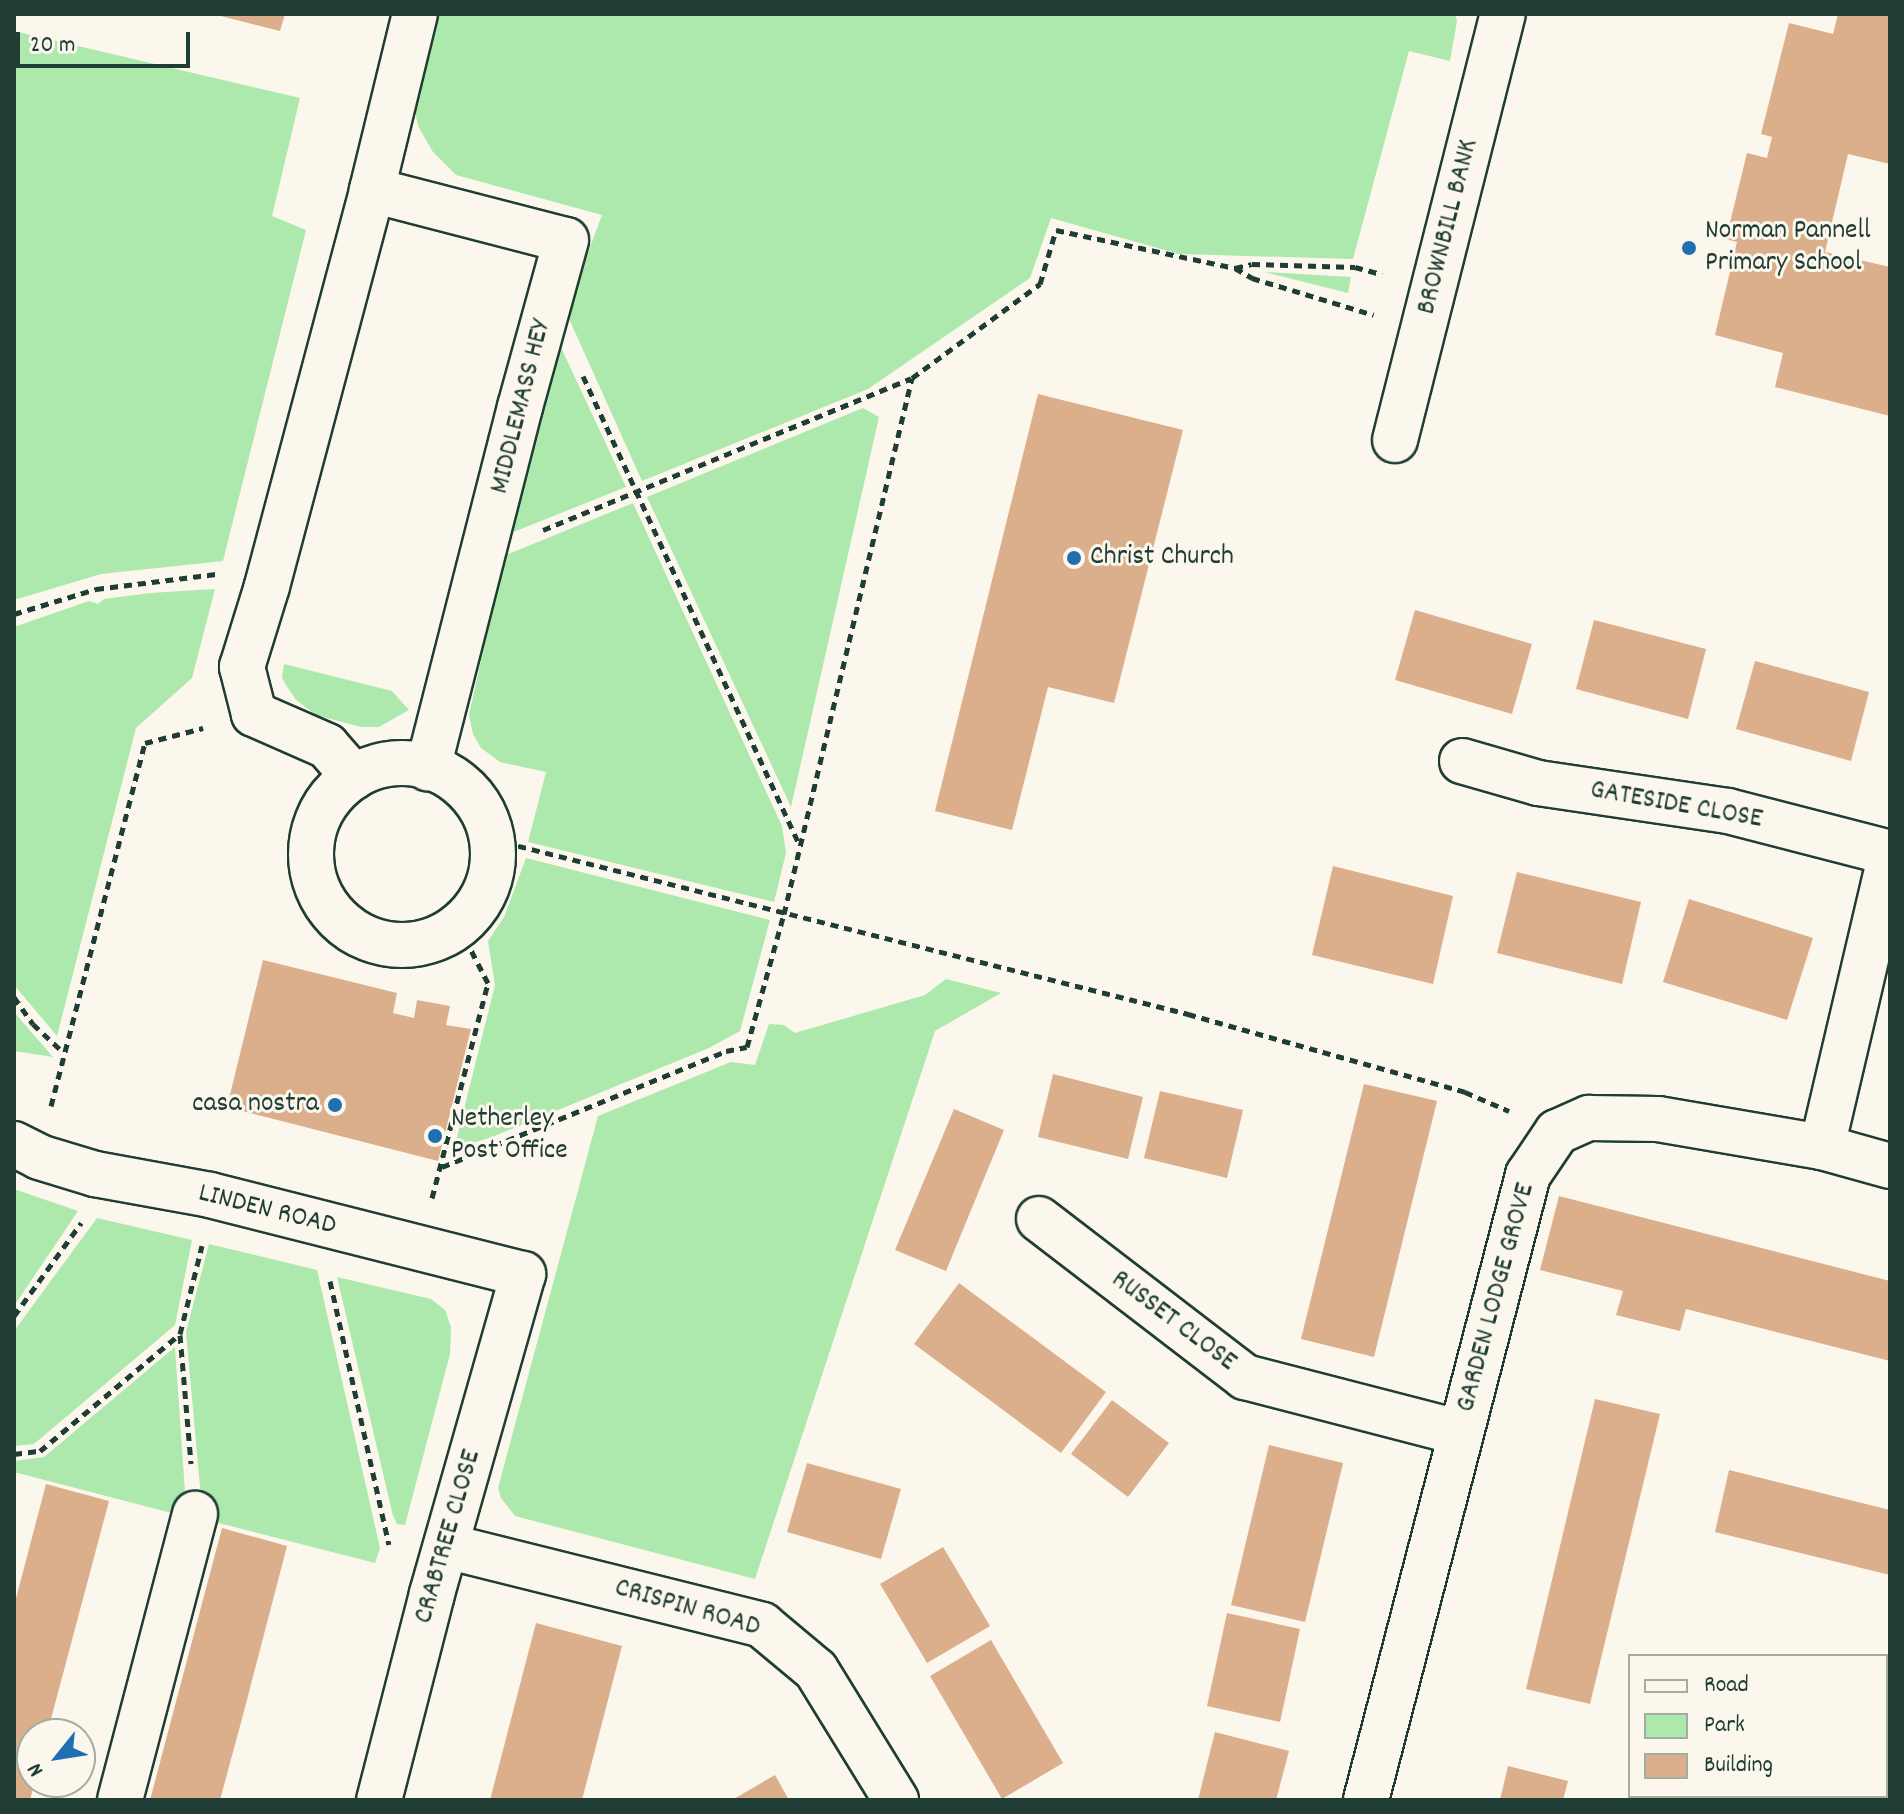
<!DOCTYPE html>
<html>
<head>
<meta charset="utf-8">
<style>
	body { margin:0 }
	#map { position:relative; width:1904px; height:1814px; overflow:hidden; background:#fbf7ec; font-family:Dekko,sans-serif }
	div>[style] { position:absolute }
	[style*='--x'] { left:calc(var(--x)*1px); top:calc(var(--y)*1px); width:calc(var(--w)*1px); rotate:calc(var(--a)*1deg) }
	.green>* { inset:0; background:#ade8ad }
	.building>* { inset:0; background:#dbaf8c }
	.path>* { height:5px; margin-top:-2.5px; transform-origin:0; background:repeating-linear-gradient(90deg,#1f3d34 0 8px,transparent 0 14px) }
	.roads { filter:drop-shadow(2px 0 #1f3d34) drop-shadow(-2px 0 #1f3d34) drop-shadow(0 2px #1f3d34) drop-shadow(0 -2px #1f3d34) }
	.minor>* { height:44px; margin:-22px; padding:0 22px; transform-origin:22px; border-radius:22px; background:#fbf7ec }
	.minor>.ring { margin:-22px; padding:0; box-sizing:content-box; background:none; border:44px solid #fbf7ec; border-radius:50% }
	.dots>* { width:22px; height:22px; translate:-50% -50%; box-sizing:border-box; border:4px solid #fbf7ec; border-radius:50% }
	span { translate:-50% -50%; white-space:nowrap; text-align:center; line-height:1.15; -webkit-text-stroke:6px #fbf7ec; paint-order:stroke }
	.street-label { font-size:28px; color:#1f3d34 }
	.poi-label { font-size:28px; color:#1f3d34 }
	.left { translate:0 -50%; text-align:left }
	.right { translate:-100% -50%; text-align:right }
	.frame { position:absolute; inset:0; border:16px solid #1f3d34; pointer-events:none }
	.legend { position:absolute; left:1628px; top:1654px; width:260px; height:144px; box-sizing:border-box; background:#fbf7ec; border:2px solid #a3ada2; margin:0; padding:10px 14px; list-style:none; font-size:24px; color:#1f3d34 }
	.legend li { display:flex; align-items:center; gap:16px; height:40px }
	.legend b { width:40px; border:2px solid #a3ada2 }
	.north { position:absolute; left:16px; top:1718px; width:80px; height:80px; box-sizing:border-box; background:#fbf7ec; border:2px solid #a3ada2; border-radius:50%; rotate:240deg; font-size:22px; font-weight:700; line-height:32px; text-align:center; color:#1f3d34 }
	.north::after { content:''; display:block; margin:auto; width:28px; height:36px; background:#1f6fb2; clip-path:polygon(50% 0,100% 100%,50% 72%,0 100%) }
	.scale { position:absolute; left:16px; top:32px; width:174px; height:36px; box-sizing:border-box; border:4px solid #1f3d34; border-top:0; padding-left:10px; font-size:24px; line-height:28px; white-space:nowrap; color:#1f3d34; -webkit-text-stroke:6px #fbf7ec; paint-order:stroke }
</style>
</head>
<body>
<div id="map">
	<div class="green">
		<i style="clip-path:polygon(434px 14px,1455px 14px,1457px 21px,1450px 61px,1409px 51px,1353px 259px,1179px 254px,1051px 218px,1030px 278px,868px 389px,642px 481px,566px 312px,602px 215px,456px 175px,433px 152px,418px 126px,415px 111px,416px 92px)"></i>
		<i style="clip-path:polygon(14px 31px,300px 98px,272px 216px,306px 230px,223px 561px,101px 574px,14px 600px)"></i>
		<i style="clip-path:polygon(1264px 272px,1351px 277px,1348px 293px)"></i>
		<i style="clip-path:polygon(558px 341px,626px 487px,511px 533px)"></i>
		<i style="clip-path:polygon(863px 408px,879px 417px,791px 807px,647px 497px)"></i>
		<i style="clip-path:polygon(633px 503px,782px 826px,786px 853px,774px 902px,528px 842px,546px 772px,500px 762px,481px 748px,473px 734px,469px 715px,504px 556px)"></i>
		<i style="clip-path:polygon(215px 589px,192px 678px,136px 728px,57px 1036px,14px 985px,14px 627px,89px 601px,98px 604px,104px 599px,150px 593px)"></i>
		<i style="clip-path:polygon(284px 664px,392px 691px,409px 710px,379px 727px,361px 727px,316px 715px,296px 700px,288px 688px,282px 678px)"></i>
		<i style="clip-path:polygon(526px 858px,770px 920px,740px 1031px,709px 1048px,492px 1137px,454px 1149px,495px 985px,488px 941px,504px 917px)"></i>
		<i style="clip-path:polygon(946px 979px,1001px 993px,935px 1031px,755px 1579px,515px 1516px,501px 1498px,498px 1488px,598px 1116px,731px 1062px,755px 1065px,769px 1024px,784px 1025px,795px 1033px,925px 995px)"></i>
		<i style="clip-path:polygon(14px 1012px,33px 1034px,53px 1057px,14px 1051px)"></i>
		<i style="clip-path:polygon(14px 1189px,78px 1211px,14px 1306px)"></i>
		<i style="clip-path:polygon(97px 1218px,192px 1240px,175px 1325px,34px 1444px,14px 1446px,14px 1331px)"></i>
		<i style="clip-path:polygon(209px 1244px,317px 1270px,380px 1548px,375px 1563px,203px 1519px,186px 1332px)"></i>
		<i style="clip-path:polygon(337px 1277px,431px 1299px,445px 1310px,451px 1327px,450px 1354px,405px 1525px,397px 1524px,393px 1516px)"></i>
		<i style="clip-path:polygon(175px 1347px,186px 1507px,183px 1516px,14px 1472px,14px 1461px,44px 1457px)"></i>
	</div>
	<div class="building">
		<i style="clip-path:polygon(213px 14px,285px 14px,280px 31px)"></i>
		<i style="clip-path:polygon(1838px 14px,1890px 14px,1890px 164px,1848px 154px,1825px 252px,1890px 267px,1890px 416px,1775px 387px,1783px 353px,1715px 335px,1737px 242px,1726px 239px,1747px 153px,1767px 158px,1772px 137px,1761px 134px,1789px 23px,1833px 34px)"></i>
		<i style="clip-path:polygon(1038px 394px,1183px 430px,1114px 703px,1048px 687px,1012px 830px,935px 811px)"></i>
		<i style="clip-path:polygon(1415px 610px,1532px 644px,1512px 714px,1395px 680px)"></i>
		<i style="clip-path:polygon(1594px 620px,1706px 649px,1688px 719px,1576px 689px)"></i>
		<i style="clip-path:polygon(1755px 661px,1869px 692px,1851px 761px,1736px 729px)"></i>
		<i style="clip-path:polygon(1333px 866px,1453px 896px,1433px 984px,1312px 955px)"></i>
		<i style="clip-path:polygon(1517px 872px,1641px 902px,1622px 984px,1497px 953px)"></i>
		<i style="clip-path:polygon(1689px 899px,1813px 938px,1787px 1020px,1663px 982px)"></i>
		<i style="clip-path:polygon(263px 960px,397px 993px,393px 1013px,414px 1018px,417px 1000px,450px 1006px,446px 1025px,471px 1029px,438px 1161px,227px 1107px)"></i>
		<i style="clip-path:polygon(1053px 1074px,1143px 1097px,1128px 1159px,1038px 1137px)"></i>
		<i style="clip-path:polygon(1364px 1084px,1437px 1101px,1374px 1357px,1301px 1339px)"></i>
		<i style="clip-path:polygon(1160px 1091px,1243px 1110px,1227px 1178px,1144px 1158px)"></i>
		<i style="clip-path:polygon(954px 1109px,1004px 1130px,946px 1271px,895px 1250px)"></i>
		<i style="clip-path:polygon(1559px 1196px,1890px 1281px,1890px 1361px,1686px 1309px,1680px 1331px,1616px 1315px,1623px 1291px,1540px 1270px)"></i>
		<i style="clip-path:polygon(959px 1283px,1106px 1392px,1061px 1453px,914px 1344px)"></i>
		<i style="clip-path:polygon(1595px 1399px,1660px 1414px,1590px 1704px,1526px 1689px)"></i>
		<i style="clip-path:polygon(1112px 1400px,1169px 1443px,1128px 1497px,1071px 1454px)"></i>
		<i style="clip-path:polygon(1269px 1445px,1343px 1463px,1305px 1622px,1231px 1605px)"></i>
		<i style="clip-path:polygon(807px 1463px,901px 1489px,881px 1559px,787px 1532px)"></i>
		<i style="clip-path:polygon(1729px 1470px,1890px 1510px,1890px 1575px,1715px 1532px)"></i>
		<i style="clip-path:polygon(46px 1484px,109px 1501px,47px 1734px,32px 1734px,32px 1782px,35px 1782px,30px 1800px,14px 1800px,14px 1606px)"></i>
		<i style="clip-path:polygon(222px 1528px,287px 1546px,243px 1715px,220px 1800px,150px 1800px)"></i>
		<i style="clip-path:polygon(943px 1547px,990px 1626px,927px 1663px,880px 1584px)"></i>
		<i style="clip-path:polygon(1227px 1613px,1300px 1629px,1280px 1722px,1207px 1706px)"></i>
		<i style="clip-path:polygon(536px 1623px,622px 1646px,582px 1800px,490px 1800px)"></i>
		<i style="clip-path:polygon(991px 1640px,1063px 1763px,1002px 1799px,930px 1676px)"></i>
		<i style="clip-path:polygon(1215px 1732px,1289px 1751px,1276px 1800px,1198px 1800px)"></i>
		<i style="clip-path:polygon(1508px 1766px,1568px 1781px,1563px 1800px,1500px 1800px)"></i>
		<i style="clip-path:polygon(775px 1775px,789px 1800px,732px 1800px)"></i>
	</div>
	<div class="path">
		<i style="--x:1235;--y:268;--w:17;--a:-13"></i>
		<i style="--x:1252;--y:264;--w:103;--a:1.7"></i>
		<i style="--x:1355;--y:267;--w:28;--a:15"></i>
		<i style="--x:583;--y:376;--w:518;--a:65.22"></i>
		<i style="--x:543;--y:530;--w:398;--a:-22.4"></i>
		<i style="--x:14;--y:614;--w:86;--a:-17"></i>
		<i style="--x:96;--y:589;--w:121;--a:-7.1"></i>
		<i style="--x:491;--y:839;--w:719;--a:14.09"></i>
		<i style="--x:1188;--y:1014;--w:288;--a:15.7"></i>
		<i style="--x:1465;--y:1092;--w:48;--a:23.4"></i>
		<i style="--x:14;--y:997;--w:33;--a:55"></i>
		<i style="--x:33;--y:1024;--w:41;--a:43"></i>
		<i style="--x:51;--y:1106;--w:375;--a:-75.5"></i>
		<i style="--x:145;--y:743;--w:60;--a:-14.5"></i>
		<i style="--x:442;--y:1167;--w:307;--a:-22.2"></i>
		<i style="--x:726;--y:1051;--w:21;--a:-11"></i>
		<i style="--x:747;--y:1047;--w:138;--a:-74.5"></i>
		<i style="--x:784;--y:914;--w:551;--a:-76.57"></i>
		<i style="--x:912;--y:378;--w:159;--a:-36.3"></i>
		<i style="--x:1040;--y:284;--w:56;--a:-73.5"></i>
		<i style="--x:1056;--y:230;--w:183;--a:12"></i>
		<i style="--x:1235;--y:268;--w:20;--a:30"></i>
		<i style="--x:1252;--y:278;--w:127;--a:16.9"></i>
		<i style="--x:432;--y:1198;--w:222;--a:-75.4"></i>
		<i style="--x:488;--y:983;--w:65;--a:-117.3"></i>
		<i style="--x:330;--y:1281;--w:270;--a:77.4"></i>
		<i style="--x:14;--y:1316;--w:115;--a:-54.2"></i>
		<i style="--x:180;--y:1335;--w:129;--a:85.1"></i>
		<i style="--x:14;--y:1454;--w:26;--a:-7"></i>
		<i style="--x:40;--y:1451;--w:182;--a:-39.9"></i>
		<i style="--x:180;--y:1334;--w:91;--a:-76"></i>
	</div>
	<div class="roads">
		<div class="minor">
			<i style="--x:372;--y:190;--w:181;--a:-76.3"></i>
			<i style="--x:1395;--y:440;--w:439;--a:-75.8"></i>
			<i style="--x:1462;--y:761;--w:79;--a:16.1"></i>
			<i style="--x:1538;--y:783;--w:192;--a:8.4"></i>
			<i style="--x:1728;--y:811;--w:167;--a:14.5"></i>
			<i class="ring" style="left:311px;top:763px;width:138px;height:138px"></i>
			<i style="--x:354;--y:777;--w:41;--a:-131.1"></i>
			<i style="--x:327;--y:746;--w:80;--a:-156.3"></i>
			<i style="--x:254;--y:714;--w:49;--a:-104.3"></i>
			<i style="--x:242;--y:667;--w:85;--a:-72.8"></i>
			<i style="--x:267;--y:586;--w:410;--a:-75.1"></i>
			<i style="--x:372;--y:190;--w:200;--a:14.5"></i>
			<i style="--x:566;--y:240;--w:173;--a:105.4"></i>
			<i style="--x:520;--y:407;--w:373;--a:104.3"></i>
			<i style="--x:14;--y:1144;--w:28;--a:27"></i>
			<i style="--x:39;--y:1157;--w:59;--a:16.9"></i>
			<i style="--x:95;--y:1174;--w:117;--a:10.3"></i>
			<i style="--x:210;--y:1195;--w:323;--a:14.2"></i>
			<i style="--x:523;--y:1274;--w:333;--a:105.9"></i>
			<i style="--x:432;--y:1594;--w:213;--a:104.4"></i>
			<i style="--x:1822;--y:1147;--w:297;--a:-76.8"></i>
			<i style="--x:1039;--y:1219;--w:260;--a:37.5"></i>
			<i style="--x:1245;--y:1377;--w:223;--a:14.5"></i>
			<i style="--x:446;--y:1546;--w:326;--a:14"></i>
			<i style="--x:762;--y:1625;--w:70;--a:39.8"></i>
			<i style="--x:816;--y:1670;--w:153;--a:58.4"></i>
			<i style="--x:1886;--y:1699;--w:4;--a:14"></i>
			<i style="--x:120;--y:1800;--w:296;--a:-75.3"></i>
			<i style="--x:1366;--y:1800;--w:646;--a:-75.47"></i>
			<i style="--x:1528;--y:1175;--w:52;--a:-56"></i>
			<i style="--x:1557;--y:1132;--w:35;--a:-24"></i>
			<i style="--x:1589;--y:1118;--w:69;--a:0.8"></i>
			<i style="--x:1658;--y:1119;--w:166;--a:9.7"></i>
			<i style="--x:1822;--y:1147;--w:71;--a:15.6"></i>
			<i style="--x:1713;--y:1800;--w:4;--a:-76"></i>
		</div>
	</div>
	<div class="dots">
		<i style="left:1689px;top:248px;background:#1f6fb2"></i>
		<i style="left:1074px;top:558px;background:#1f6fb2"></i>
		<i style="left:335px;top:1105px;background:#1f6fb2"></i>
		<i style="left:435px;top:1136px;background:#1f6fb2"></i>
	</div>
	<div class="street-label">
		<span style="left:1449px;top:227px;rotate:-76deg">BROWNBILL BANK</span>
		<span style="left:522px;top:407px;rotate:-76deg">MIDDLEMASS HEY</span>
		<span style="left:1676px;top:806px;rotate:10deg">GATESIDE CLOSE</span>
		<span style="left:267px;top:1211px;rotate:14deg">LINDEN ROAD</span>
		<span style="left:1497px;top:1298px;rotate:-75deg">GARDEN LODGE GROVE</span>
		<span style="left:1173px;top:1322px;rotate:37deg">RUSSET CLOSE</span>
		<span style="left:449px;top:1537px;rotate:-74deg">CRABTREE CLOSE</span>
		<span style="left:687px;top:1609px;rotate:16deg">CRISPIN ROAD</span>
	</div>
	<div class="poi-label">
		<span class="left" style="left:1705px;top:248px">Norman Pannell<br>Primary School</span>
		<span class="left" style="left:1090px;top:558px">Christ Church</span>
		<span class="right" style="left:319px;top:1105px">casa nostra</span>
		<span class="left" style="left:451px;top:1136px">Netherley<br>Post Office</span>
	</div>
	<div class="frame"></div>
	<ul class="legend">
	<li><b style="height:10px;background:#fbf7ec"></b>Road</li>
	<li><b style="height:22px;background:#ade8ad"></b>Park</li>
	<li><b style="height:22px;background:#dbaf8c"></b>Building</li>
	</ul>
	<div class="north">N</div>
	<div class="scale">20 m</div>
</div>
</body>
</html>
